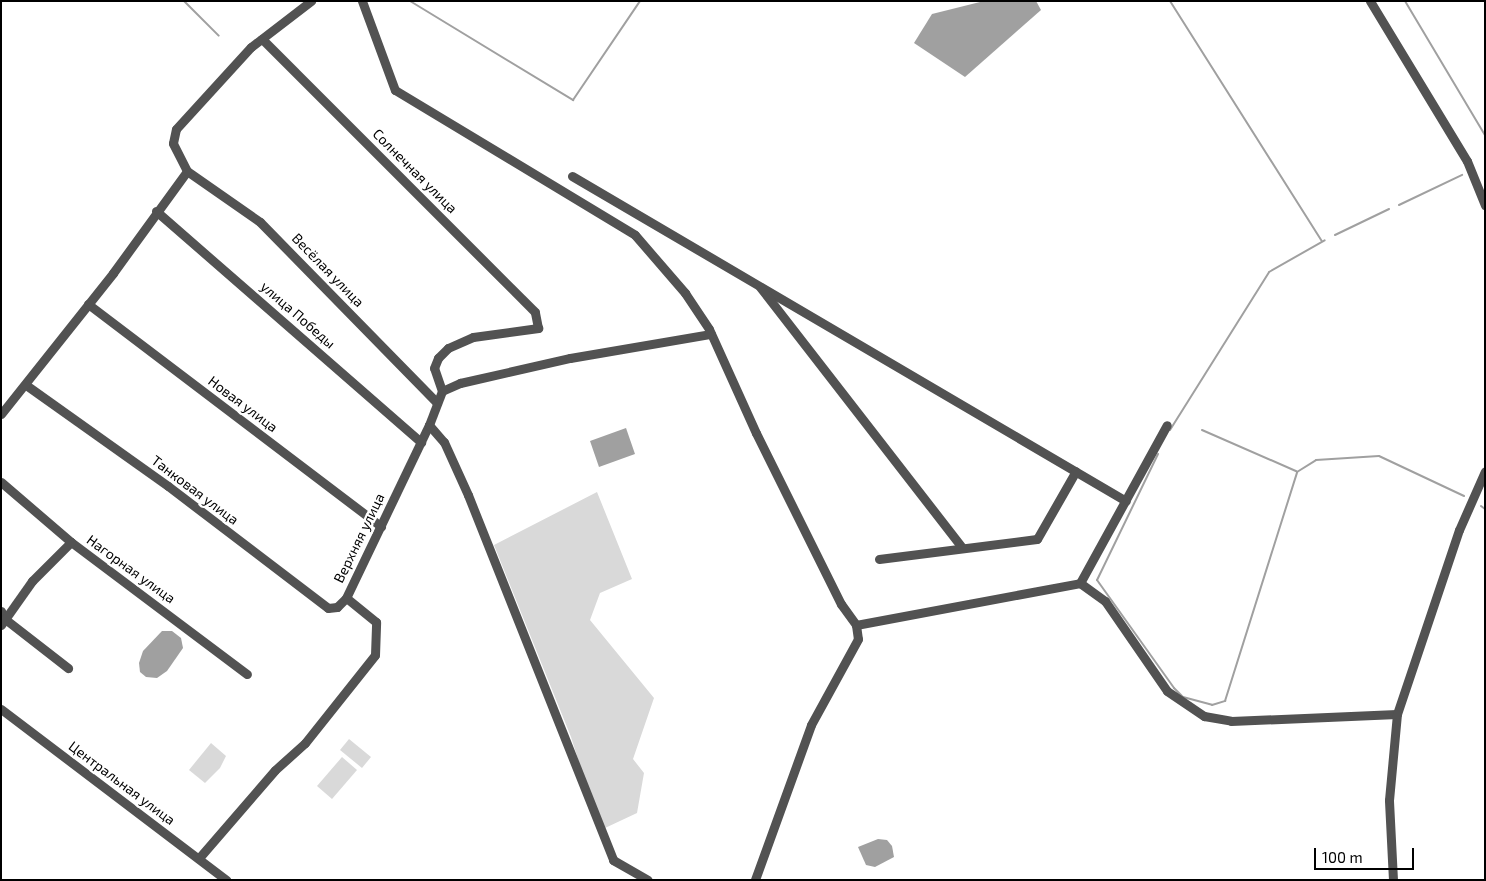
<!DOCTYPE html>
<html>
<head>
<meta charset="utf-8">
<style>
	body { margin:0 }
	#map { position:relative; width:1486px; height:881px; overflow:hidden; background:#fff; font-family:"Exo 2",sans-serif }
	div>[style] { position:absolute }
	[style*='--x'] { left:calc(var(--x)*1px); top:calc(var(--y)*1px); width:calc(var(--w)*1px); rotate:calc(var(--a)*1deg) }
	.green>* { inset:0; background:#d9d9d9 }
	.water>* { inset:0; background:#a0a0a0 }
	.stream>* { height:2px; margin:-1px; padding:0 1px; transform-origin:1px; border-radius:1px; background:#a0a0a0 }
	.minor>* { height:9px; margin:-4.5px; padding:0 4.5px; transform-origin:4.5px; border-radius:4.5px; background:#525252 }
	span { translate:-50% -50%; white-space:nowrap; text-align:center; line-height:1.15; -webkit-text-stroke:4.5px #fff; paint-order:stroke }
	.street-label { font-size:14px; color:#000 }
	.frame { position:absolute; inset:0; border:2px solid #000; pointer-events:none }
	.scale { position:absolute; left:1314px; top:848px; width:100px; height:22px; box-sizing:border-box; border:2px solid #000; border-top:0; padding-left:6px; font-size:15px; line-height:18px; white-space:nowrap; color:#000; -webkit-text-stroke:4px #fff; paint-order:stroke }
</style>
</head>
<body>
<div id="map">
	<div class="green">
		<i style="clip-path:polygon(597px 492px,632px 579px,600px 593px,590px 620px,654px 698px,633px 759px,644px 773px,637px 813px,605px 828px,591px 800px,571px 737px,494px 545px)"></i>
		<i style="clip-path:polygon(349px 739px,371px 757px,362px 768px,340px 750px)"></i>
		<i style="clip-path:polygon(211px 743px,226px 756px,220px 768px,205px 783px,189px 770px)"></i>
		<i style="clip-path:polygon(342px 757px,357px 770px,332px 799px,317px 786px)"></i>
	</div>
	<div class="water">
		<i style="clip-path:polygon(984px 1px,1036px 1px,1041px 10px,965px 77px,914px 43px,932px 14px)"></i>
		<i style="clip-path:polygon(626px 428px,635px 454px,599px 467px,590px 441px)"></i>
		<i style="clip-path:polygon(162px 631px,172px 631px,181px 638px,183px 648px,167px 671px,157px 678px,146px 677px,140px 672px,139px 663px,143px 651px)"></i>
		<i style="clip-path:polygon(878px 839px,887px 840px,892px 846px,894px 857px,875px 867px,866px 865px,858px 847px)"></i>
	</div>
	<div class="stream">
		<i style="--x:184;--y:1;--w:49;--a:45"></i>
		<i style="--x:410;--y:1;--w:191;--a:31.3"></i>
		<i style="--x:573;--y:100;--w:120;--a:-55.9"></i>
		<i style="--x:1170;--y:1;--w:284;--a:57.7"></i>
		<i style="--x:1405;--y:1;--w:156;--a:59.2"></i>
		<i style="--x:1399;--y:205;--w:70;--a:-25.5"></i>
		<i style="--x:1335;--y:235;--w:60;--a:-25.7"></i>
		<i style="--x:1170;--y:430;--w:186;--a:-57.9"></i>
		<i style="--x:1269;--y:272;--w:64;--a:-29.7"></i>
		<i style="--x:1202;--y:430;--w:103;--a:23.6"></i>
		<i style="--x:1158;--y:454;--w:140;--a:115.8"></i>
		<i style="--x:1097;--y:580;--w:133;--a:54.5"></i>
		<i style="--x:1174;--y:688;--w:13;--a:45"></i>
		<i style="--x:1183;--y:697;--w:30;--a:15"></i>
		<i style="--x:1212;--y:705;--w:14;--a:-17"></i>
		<i style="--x:1225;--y:701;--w:240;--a:-72.5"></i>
		<i style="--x:1297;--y:472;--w:22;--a:-32"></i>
		<i style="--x:1316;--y:460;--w:63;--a:-3.6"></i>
		<i style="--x:1379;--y:456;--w:94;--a:25.2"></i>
		<i style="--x:1481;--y:506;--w:5;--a:37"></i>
		<i style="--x:1485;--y:691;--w:16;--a:90"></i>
	</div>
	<div class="minor">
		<i style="--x:362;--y:1;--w:95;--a:69.7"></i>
		<i style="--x:395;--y:90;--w:280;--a:31.1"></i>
		<i style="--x:635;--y:235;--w:77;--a:49.2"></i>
		<i style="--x:685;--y:293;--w:43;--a:56.3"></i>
		<i style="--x:709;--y:329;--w:114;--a:65.7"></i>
		<i style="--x:756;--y:433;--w:191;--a:63.6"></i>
		<i style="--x:841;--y:604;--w:26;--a:54"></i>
		<i style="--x:856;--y:625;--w:14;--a:82"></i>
		<i style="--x:858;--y:639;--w:98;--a:118.7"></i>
		<i style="--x:811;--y:725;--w:165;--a:109.9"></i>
		<i style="--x:1370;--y:1;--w:187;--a:58.8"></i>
		<i style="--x:1467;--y:161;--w:48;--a:67.8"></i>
		<i style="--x:187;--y:171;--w:89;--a:34.9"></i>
		<i style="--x:260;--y:222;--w:253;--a:45.6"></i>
		<i style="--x:572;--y:176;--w:642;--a:30.4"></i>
		<i style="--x:156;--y:211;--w:352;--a:41.1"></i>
		<i style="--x:760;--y:287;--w:329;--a:52.2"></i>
		<i style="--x:88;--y:304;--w:368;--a:37.2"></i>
		<i style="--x:26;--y:385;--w:174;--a:35.4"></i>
		<i style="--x:168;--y:486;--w:201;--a:37.3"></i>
		<i style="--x:328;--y:608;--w:9;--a:-6"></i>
		<i style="--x:337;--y:607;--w:13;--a:-45"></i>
		<i style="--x:346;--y:598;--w:192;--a:-64.4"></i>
		<i style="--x:429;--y:425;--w:36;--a:-69"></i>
		<i style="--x:442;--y:391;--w:24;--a:-109"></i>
		<i style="--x:434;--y:368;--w:11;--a:-68"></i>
		<i style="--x:438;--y:358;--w:14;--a:-45"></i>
		<i style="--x:448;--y:348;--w:27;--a:-24"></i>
		<i style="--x:473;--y:337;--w:66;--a:-7.9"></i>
		<i style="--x:538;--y:328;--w:16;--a:-101"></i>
		<i style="--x:535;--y:312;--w:386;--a:-135"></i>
		<i style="--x:442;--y:391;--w:20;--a:-24"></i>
		<i style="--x:460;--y:383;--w:113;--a:-12.8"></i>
		<i style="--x:570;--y:358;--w:143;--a:-9.7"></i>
		<i style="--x:1;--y:414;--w:180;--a:-51.5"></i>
		<i style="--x:113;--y:273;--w:126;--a:-54"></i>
		<i style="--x:187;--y:171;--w:31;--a:-117"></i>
		<i style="--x:173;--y:143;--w:14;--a:-78"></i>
		<i style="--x:176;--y:129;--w:111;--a:-47.6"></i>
		<i style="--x:251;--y:47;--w:76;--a:-37.5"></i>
		<i style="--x:429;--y:425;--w:23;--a:49"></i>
		<i style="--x:444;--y:442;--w:58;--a:65.6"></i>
		<i style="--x:468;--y:495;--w:393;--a:68.3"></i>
		<i style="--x:613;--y:860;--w:40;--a:29.7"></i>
		<i style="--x:1;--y:482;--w:92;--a:40.6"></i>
		<i style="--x:71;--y:542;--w:220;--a:36.9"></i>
		<i style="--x:879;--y:559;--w:159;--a:-7.2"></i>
		<i style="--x:1037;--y:539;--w:78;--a:-60.2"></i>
		<i style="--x:1080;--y:583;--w:180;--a:-61.2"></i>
		<i style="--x:1;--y:611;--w:9;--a:63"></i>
		<i style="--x:5;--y:619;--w:80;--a:37.9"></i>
		<i style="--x:1;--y:625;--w:54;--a:-54.8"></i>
		<i style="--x:32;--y:581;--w:55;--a:-45"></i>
		<i style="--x:856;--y:625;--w:228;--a:-10.6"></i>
		<i style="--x:1080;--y:583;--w:31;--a:36"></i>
		<i style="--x:1105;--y:601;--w:109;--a:55.4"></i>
		<i style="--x:1167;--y:691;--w:45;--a:34"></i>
		<i style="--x:1204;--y:716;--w:27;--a:10"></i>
		<i style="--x:1231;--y:721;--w:166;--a:-2.4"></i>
		<i style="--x:1;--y:709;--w:283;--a:37.2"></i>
		<i style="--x:199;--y:858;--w:116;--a:-49.2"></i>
		<i style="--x:275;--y:770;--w:40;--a:-42"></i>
		<i style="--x:305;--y:743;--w:112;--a:-51.5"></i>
		<i style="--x:375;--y:655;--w:33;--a:-88"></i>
		<i style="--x:376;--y:622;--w:38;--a:-141"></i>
		<i style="--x:1393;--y:880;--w:80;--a:-92.9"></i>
		<i style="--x:1389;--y:800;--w:86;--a:-84.7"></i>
		<i style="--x:1397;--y:714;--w:194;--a:-71.4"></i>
		<i style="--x:1459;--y:530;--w:64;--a:-66.2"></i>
	</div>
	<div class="street-label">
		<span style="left:415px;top:171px;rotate:45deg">Солнечная улица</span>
		<span style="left:328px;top:270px;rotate:46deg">Весёлая улица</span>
		<span style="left:298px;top:315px;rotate:41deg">улица Победы</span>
		<span style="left:243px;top:404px;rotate:37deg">Новая улица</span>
		<span style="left:195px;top:490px;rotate:37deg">Танковая улица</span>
		<span style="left:359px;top:538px;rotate:-64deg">Верхняя улица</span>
		<span style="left:131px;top:569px;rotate:36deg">Нагорная улица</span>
		<span style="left:122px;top:783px;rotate:37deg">Центральная улица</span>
	</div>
	<div class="frame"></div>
	<div class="scale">100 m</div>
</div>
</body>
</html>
